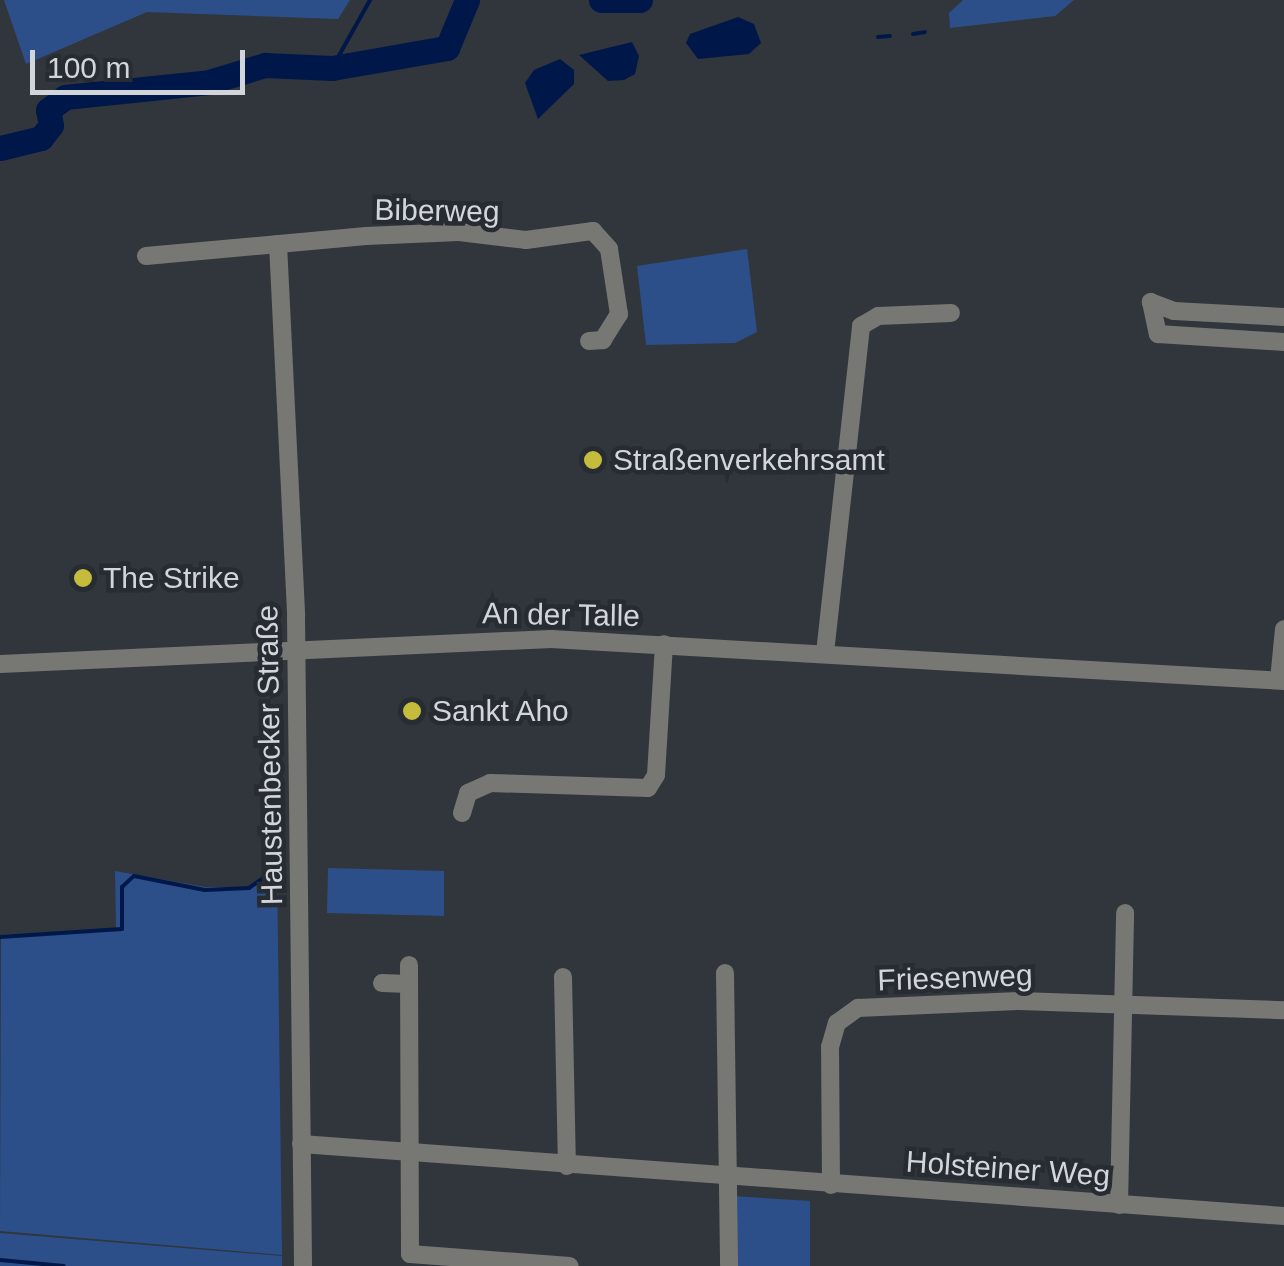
<!DOCTYPE html>
<html>
<head>
<meta charset="utf-8">
<style>
	body { margin:0 }
	#map { position:relative; width:1284px; height:1266px; overflow:hidden; background:#31353c; font-family:Arial,sans-serif }
	div>[style] { position:absolute }
	[style*='--x'] { left:calc(var(--x)*1px); top:calc(var(--y)*1px); width:calc(var(--w)*1px); rotate:calc(var(--a)*1deg) }
	.green>* { inset:0; background:#2c4f8a }
	.water>* { inset:0; background:#001849 }
	.stream>* { height:4px; margin:-2px; padding:0 2px; transform-origin:2px; border-radius:2px; background:#001849 }
	.river>* { height:25px; margin:-12.5px; padding:0 12.5px; transform-origin:12.5px; border-radius:12.5px; background:#001849 }
	.minor>* { height:18px; margin:-9px; padding:0 9px; transform-origin:9px; border-radius:9px; background:#777773 }
	.dots>* { width:28px; height:28px; translate:-50% -50%; box-sizing:border-box; border:5px solid #272b32; border-radius:50% }
	span { translate:-50% -50%; white-space:nowrap; text-align:center; line-height:1.15; -webkit-text-stroke:9px #272b32; paint-order:stroke }
	.street-label { font-size:30px; color:#d2d5da }
	.poi-label { font-size:30px; color:#d2d5da }
	.left { translate:0 -50%; text-align:left }
	.scale { position:absolute; left:30px; top:50px; width:215px; height:45px; box-sizing:border-box; border:5px solid #d2d5da; border-top:0; padding-left:12px; font-size:30px; line-height:35px; white-space:nowrap; color:#d2d5da; -webkit-text-stroke:8px #272b32; paint-order:stroke }
</style>
</head>
<body>
<div id="map">
	<div class="green">
		<i style="clip-path:polygon(4px 0,350px 0,338px 19px,147px 12px,26px 64px)"></i>
		<i style="clip-path:polygon(963px 0,1074px 0,1055px 16px,950px 28px,949px 13px)"></i>
		<i style="clip-path:polygon(747px 249px,757px 332px,735px 343px,646px 345px,637px 266px)"></i>
		<i style="clip-path:polygon(277px 865px,282px 1255px,0 1231px,1px 935px,116px 930px,115px 871px,205px 887px,249px 887px)"></i>
		<i style="clip-path:polygon(328px 868px,444px 871px,444px 916px,327px 913px)"></i>
		<i style="clip-path:polygon(733px 1196px,810px 1201px,810px 1266px,735px 1266px)"></i>
		<i style="clip-path:polygon(0 1233px,282px 1256px,282px 1266px,0 1266px)"></i>
	</div>
	<div class="water">
		<i style="clip-path:polygon(738px 17px,754px 24px,761px 43px,749px 54px,698px 59px,686px 43px,690px 34px)"></i>
		<i style="clip-path:polygon(632px 42px,639px 56px,635px 74px,624px 80px,608px 81px,579px 55px)"></i>
		<i style="clip-path:polygon(560px 59px,574px 70px,574px 84px,538px 119px,525px 83px,534px 70px)"></i>
	</div>
	<div class="stream">
		<i style="--x:913;--y:34;--w:12;--a:-9"></i>
		<i style="--x:878;--y:37;--w:12;--a:-5"></i>
		<i style="--x:332;--y:68;--w:78;--a:-60.8"></i>
		<i style="--x:0;--y:937;--w:122;--a:-3.8"></i>
		<i style="--x:122;--y:929;--w:42;--a:-90"></i>
		<i style="--x:122;--y:887;--w:16;--a:-43"></i>
		<i style="--x:134;--y:876;--w:72;--a:11.2"></i>
		<i style="--x:205;--y:890;--w:44;--a:-2.6"></i>
		<i style="--x:249;--y:888;--w:35;--a:-35"></i>
		<i style="--x:0;--y:1260;--w:64;--a:5.4"></i>
	</div>
	<div class="river">
		<i style="--x:601;--y:0;--w:39;--a:0"></i>
		<i style="--x:0;--y:148;--w:42;--a:-13.7"></i>
		<i style="--x:41;--y:138;--w:16;--a:-52"></i>
		<i style="--x:51;--y:125;--w:15;--a:-101"></i>
		<i style="--x:48;--y:110;--w:21;--a:-37"></i>
		<i style="--x:65;--y:97;--w:145;--a:-5.9"></i>
		<i style="--x:209;--y:82;--w:59;--a:-16.9"></i>
		<i style="--x:265;--y:65;--w:67;--a:2.6"></i>
		<i style="--x:332;--y:68;--w:117;--a:-9.9"></i>
		<i style="--x:447;--y:48;--w:52;--a:-67.4"></i>
	</div>
	<div class="minor">
		<i style="--x:278;--y:244;--w:372;--a:87.2"></i>
		<i style="--x:296;--y:616;--w:650;--a:89.38"></i>
		<i style="--x:146;--y:256;--w:221;--a:-5.2"></i>
		<i style="--x:366;--y:236;--w:93;--a:-2.5"></i>
		<i style="--x:459;--y:232;--w:67;--a:6.8"></i>
		<i style="--x:526;--y:240;--w:68;--a:-7.7"></i>
		<i style="--x:593;--y:231;--w:24;--a:48"></i>
		<i style="--x:609;--y:249;--w:66;--a:81.3"></i>
		<i style="--x:619;--y:314;--w:31;--a:122"></i>
		<i style="--x:603;--y:340;--w:14;--a:176"></i>
		<i style="--x:1284;--y:317;--w:110;--a:-176.9"></i>
		<i style="--x:1174;--y:311;--w:25;--a:-159"></i>
		<i style="--x:1151;--y:302;--w:33;--a:78"></i>
		<i style="--x:1158;--y:334;--w:126;--a:3.6"></i>
		<i style="--x:825;--y:653;--w:329;--a:-83.7"></i>
		<i style="--x:861;--y:326;--w:20;--a:-30"></i>
		<i style="--x:878;--y:316;--w:73;--a:-2.4"></i>
		<i style="--x:0;--y:664;--w:552;--a:-2.6"></i>
		<i style="--x:551;--y:639;--w:734;--a:3.28"></i>
		<i style="--x:1279;--y:680;--w:51;--a:-84.4"></i>
		<i style="--x:462;--y:813;--w:21;--a:-73"></i>
		<i style="--x:468;--y:793;--w:24;--a:-24"></i>
		<i style="--x:490;--y:783;--w:158;--a:1.8"></i>
		<i style="--x:648;--y:788;--w:15;--a:-58"></i>
		<i style="--x:656;--y:775;--w:131;--a:-86.5"></i>
		<i style="--x:409;--y:965;--w:289;--a:89.8"></i>
		<i style="--x:410;--y:1254;--w:160;--a:4.3"></i>
		<i style="--x:725;--y:973;--w:293;--a:89.2"></i>
		<i style="--x:563;--y:977;--w:189;--a:88.8"></i>
		<i style="--x:382;--y:983;--w:26;--a:2"></i>
		<i style="--x:301;--y:1144;--w:986;--a:4.19"></i>
		<i style="--x:831;--y:1185;--w:138;--a:-90.4"></i>
		<i style="--x:830;--y:1047;--w:25;--a:-74"></i>
		<i style="--x:837;--y:1023;--w:26;--a:-36"></i>
		<i style="--x:858;--y:1008;--w:162;--a:-2.5"></i>
		<i style="--x:1020;--y:1001;--w:264;--a:2"></i>
		<i style="--x:1119;--y:1205;--w:292;--a:-88.8"></i>
	</div>
	<div class="dots">
		<i style="left:593px;top:460px;background:#c5bc3d"></i>
		<i style="left:83px;top:578px;background:#c5bc3d"></i>
		<i style="left:412px;top:711px;background:#c5bc3d"></i>
	</div>
	<div class="street-label">
		<span style="left:437px;top:211px;rotate:1deg">Biberweg</span>
		<span style="left:561px;top:615px;rotate:1deg">An der Talle</span>
		<span style="left:270px;top:755px;rotate:-91deg">Haustenbecker Straße</span>
		<span style="left:955px;top:978px;rotate:-2deg">Friesenweg</span>
		<span style="left:1008px;top:1169px;rotate:4deg">Holsteiner Weg</span>
	</div>
	<div class="poi-label">
		<span class="left" style="left:613px;top:460px">Straßenverkehrsamt</span>
		<span class="left" style="left:103px;top:578px">The Strike</span>
		<span class="left" style="left:432px;top:711px">Sankt Aho</span>
	</div>
	<div class="scale">100 m</div>
</div>
</body>
</html>
